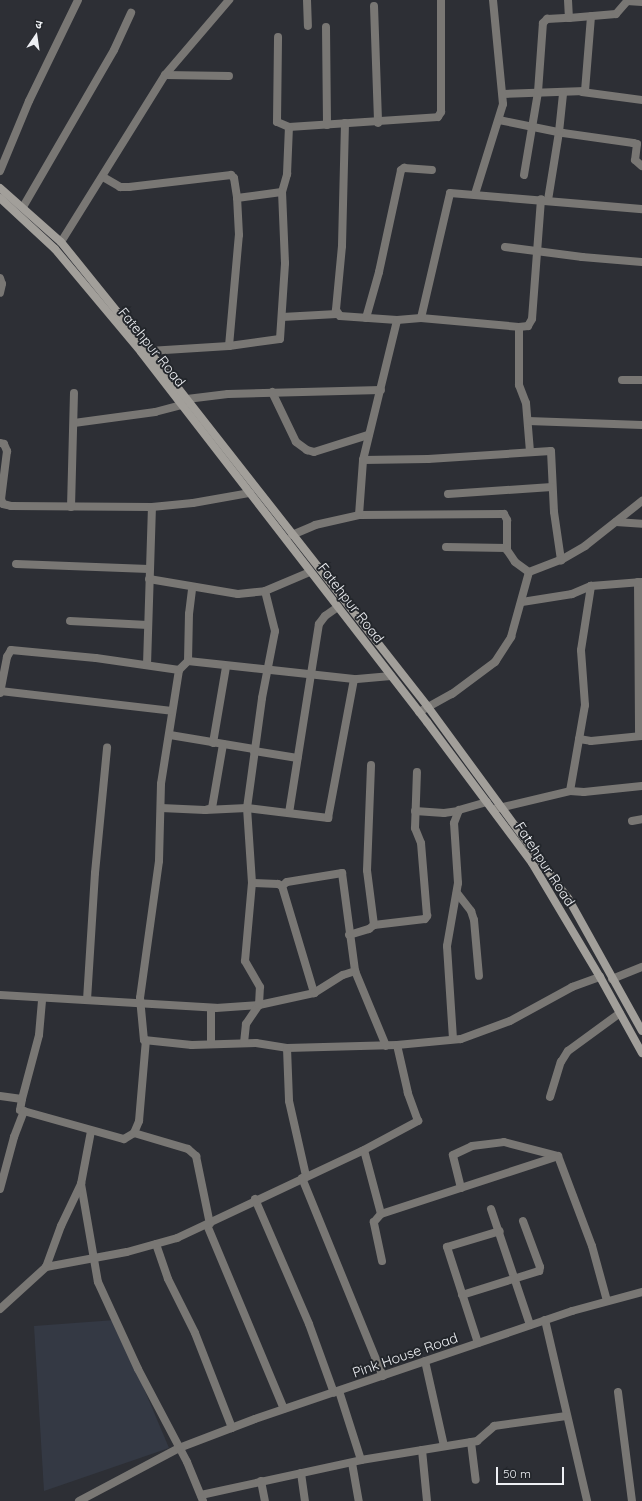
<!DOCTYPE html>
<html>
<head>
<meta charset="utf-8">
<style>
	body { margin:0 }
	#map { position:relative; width:642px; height:1501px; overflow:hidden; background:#2d2f35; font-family:Quicksand,"Noto Sans Devanagari",sans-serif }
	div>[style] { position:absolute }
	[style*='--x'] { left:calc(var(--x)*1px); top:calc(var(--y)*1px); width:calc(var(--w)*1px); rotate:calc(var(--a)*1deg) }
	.built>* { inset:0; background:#343944 }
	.street>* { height:8px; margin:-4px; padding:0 4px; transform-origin:4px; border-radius:4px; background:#797774 }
	.secondary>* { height:8px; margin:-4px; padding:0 4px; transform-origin:4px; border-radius:4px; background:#a29f9a }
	span { translate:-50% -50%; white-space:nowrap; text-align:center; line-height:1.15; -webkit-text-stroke:4px #23262b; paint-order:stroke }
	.street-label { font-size:14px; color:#eef0f4 }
	.north { position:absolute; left:16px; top:16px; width:40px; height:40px; -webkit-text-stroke:3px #23262b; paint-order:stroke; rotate:13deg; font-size:11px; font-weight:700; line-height:16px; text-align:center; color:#eef0f4 }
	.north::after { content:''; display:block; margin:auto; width:14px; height:18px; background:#eef0f4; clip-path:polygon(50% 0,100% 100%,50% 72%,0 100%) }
	.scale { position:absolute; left:496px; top:1467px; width:68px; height:18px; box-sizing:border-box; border:2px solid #eef0f4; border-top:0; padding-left:5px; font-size:12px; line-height:14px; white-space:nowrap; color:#eef0f4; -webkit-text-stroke:3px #23262b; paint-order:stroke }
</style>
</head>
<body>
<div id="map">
	<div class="built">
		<i style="clip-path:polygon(115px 1320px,169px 1448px,44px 1491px,34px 1326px)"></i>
	</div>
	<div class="street">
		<i style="--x:307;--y:0;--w:26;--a:88"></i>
		<i style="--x:568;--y:0;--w:18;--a:87"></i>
		<i style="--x:569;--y:18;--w:47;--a:-4.9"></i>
		<i style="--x:616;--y:14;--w:18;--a:-49"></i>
		<i style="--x:627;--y:1;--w:15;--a:4"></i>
		<i style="--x:374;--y:6;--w:117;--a:88"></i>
		<i style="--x:326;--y:27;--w:98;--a:89.4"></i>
		<i style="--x:165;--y:75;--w:64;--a:0.9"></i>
		<i style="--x:582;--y:92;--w:61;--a:7.6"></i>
		<i style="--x:503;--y:94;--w:82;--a:-2.1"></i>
		<i style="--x:585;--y:91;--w:75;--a:-85.4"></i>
		<i style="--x:499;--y:120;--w:65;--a:11.5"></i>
		<i style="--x:563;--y:133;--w:71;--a:8.1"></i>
		<i style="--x:633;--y:143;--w:4;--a:14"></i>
		<i style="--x:637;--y:144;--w:16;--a:97"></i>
		<i style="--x:635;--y:160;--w:9;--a:41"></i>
		<i style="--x:345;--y:123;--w:123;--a:91.4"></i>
		<i style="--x:342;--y:246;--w:64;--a:95.4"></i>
		<i style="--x:336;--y:310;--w:7;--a:56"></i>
		<i style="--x:340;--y:316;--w:57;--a:4"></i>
		<i style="--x:289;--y:127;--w:149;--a:-3.8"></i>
		<i style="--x:438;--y:117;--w:6;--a:-59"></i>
		<i style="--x:441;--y:112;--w:112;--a:-90"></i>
		<i style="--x:0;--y:171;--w:76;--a:-67.5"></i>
		<i style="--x:29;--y:101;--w:112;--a:-64.1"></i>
		<i style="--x:524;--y:175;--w:84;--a:-80.4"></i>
		<i style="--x:538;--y:92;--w:69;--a:-85.9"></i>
		<i style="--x:543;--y:23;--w:6;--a:-45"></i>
		<i style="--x:547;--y:19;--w:22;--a:-3"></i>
		<i style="--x:103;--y:177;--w:20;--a:30"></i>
		<i style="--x:120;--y:187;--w:9;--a:0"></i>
		<i style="--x:129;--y:187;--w:103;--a:-6.7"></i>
		<i style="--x:231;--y:175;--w:4;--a:45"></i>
		<i style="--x:234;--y:178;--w:20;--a:81"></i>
		<i style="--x:475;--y:194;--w:94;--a:-72.7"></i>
		<i style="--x:503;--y:104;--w:104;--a:-95.5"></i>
		<i style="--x:548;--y:200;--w:69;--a:-80.8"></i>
		<i style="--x:559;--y:132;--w:39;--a:-84"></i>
		<i style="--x:23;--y:207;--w:181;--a:-59.9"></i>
		<i style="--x:114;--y:50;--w:41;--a:-65.3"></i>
		<i style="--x:61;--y:242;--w:197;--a:-58.1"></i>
		<i style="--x:165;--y:75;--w:99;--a:-49.5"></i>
		<i style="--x:505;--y:247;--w:78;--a:7.4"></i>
		<i style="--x:582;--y:257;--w:60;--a:4.8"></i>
		<i style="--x:0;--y:278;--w:6;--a:72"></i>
		<i style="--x:2;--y:284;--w:9;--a:103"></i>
		<i style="--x:282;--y:317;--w:55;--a:-3.1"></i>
		<i style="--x:366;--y:318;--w:48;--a:-74.2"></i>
		<i style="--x:379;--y:272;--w:104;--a:-77.8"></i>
		<i style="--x:401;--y:170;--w:4;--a:-34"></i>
		<i style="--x:404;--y:168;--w:28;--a:4"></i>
		<i style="--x:421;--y:318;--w:98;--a:5.2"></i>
		<i style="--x:519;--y:327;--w:9;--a:-6"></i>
		<i style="--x:528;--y:326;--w:8;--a:-60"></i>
		<i style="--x:532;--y:319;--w:120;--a:-85.7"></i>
		<i style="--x:519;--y:327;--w:58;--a:90"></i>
		<i style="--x:519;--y:385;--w:19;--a:69"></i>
		<i style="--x:526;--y:403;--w:49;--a:85.3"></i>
		<i style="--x:229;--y:346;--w:111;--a:-84.9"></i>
		<i style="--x:239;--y:235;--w:37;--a:-93"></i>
		<i style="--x:237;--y:198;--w:45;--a:-7.6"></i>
		<i style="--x:282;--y:192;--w:19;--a:-74"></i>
		<i style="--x:287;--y:174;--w:47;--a:-87.6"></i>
		<i style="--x:289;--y:127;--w:13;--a:-157"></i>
		<i style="--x:277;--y:122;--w:85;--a:-89.3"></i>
		<i style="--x:149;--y:351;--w:80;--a:-3.6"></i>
		<i style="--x:229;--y:346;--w:51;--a:-7.8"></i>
		<i style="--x:280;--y:339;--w:76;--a:-86.2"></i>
		<i style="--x:285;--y:263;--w:71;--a:-92.4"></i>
		<i style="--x:622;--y:380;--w:20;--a:0"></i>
		<i style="--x:272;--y:392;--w:55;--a:64.4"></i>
		<i style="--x:296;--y:442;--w:14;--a:36"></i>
		<i style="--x:307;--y:450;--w:7;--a:16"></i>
		<i style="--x:314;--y:452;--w:57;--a:-17.5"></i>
		<i style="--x:187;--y:399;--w:41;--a:-7"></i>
		<i style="--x:228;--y:394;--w:153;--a:-1.5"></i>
		<i style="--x:528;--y:421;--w:114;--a:2"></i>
		<i style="--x:74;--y:423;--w:82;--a:-7.7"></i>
		<i style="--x:155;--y:412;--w:27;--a:-15"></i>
		<i style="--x:0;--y:443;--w:4;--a:14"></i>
		<i style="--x:4;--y:444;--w:8;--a:67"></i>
		<i style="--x:7;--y:451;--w:48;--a:97.1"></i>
		<i style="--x:1;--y:499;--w:5;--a:68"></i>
		<i style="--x:3;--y:504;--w:8;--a:14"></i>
		<i style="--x:11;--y:506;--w:141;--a:0.4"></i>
		<i style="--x:152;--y:507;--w:41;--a:-5.6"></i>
		<i style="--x:193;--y:503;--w:58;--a:-10"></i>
		<i style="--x:363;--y:460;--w:65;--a:-0.9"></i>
		<i style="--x:428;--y:459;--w:123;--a:-3.7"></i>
		<i style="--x:551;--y:451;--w:61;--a:87.2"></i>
		<i style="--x:554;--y:512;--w:49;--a:81.7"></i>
		<i style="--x:448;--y:494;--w:104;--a:-3.9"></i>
		<i style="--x:71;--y:507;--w:114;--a:-88.5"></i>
		<i style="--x:359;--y:515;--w:145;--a:-0.4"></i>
		<i style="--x:504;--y:514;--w:7;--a:63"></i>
		<i style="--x:507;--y:520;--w:30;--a:90"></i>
		<i style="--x:507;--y:550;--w:14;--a:56"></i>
		<i style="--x:515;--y:562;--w:17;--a:36"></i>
		<i style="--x:616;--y:522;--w:26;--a:4"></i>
		<i style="--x:292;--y:535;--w:25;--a:-23"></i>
		<i style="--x:315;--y:525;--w:45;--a:-12.8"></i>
		<i style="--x:359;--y:515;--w:55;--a:-85.8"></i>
		<i style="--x:363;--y:460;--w:144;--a:-76.3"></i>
		<i style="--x:397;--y:320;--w:24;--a:-5"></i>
		<i style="--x:421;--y:318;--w:128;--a:-76.9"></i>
		<i style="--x:450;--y:193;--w:193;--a:4.8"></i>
		<i style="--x:446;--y:547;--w:61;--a:0.9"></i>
		<i style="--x:16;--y:564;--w:133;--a:2.2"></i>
		<i style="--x:149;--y:579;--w:90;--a:9.6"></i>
		<i style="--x:238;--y:594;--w:27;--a:-6"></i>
		<i style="--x:265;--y:591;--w:49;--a:-22.9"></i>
		<i style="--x:638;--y:582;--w:154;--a:89.6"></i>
		<i style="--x:522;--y:602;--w:51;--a:-9.1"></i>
		<i style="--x:572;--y:594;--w:21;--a:-23"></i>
		<i style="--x:70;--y:621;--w:78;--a:2.9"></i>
		<i style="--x:188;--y:661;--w:47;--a:-88.8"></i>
		<i style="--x:189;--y:614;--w:26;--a:-83"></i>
		<i style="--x:147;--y:665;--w:158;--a:-88.2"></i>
		<i style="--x:391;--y:676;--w:37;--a:175"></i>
		<i style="--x:354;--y:679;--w:167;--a:-173.8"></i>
		<i style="--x:188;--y:661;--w:13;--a:135"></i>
		<i style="--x:179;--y:670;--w:115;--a:99"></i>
		<i style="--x:161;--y:784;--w:77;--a:91.5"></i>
		<i style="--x:159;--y:861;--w:138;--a:97.9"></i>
		<i style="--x:140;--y:998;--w:42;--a:84.6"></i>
		<i style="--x:144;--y:1040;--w:48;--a:5.9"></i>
		<i style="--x:192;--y:1045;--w:64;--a:-1.8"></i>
		<i style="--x:256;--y:1043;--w:31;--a:9"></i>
		<i style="--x:287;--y:1048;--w:110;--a:-1.6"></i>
		<i style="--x:397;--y:1045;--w:64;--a:-5.4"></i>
		<i style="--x:461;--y:1039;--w:52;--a:-20.2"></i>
		<i style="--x:510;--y:1021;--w:71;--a:-28.7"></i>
		<i style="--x:572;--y:987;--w:30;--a:-20"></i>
		<i style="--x:0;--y:691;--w:173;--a:6.6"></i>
		<i style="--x:0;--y:693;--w:37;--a:-79"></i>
		<i style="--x:7;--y:657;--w:8;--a:-60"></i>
		<i style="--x:11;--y:650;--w:85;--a:5.4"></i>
		<i style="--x:96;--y:658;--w:84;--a:8.2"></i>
		<i style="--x:419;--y:712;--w:38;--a:-29"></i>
		<i style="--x:452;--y:694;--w:54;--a:-36.7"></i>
		<i style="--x:495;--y:662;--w:30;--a:-57"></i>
		<i style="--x:511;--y:637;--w:67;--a:-74.5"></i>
		<i style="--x:529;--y:572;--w:34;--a:-21"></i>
		<i style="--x:561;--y:560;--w:28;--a:-30"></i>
		<i style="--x:585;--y:546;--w:73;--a:-38.3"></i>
		<i style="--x:170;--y:735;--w:85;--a:9.5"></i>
		<i style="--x:579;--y:739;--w:12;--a:9"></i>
		<i style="--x:591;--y:741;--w:51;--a:-5.6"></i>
		<i style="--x:213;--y:743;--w:77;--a:-80.3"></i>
		<i style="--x:254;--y:751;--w:44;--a:9.2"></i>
		<i style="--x:570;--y:791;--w:14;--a:4"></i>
		<i style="--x:584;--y:792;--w:58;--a:-5.9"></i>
		<i style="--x:161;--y:808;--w:44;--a:2.6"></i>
		<i style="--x:205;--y:810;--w:7;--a:-16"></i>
		<i style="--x:212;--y:808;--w:65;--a:-80.2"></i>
		<i style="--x:495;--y:809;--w:77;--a:-13.5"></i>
		<i style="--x:570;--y:791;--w:87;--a:-80.1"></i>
		<i style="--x:585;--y:705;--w:55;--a:-94.2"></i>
		<i style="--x:581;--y:650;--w:65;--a:-81.1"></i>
		<i style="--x:591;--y:586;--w:51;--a:-4.5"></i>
		<i style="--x:205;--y:810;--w:42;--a:-2.7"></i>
		<i style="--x:247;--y:808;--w:82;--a:7"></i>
		<i style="--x:328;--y:818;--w:141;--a:-79.4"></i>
		<i style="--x:415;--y:811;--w:29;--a:4"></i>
		<i style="--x:444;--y:813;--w:15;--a:-8"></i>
		<i style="--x:289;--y:813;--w:191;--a:-81"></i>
		<i style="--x:319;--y:624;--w:10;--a:-53"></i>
		<i style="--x:325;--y:616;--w:16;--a:-35"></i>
		<i style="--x:632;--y:821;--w:10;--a:-11"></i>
		<i style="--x:252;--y:883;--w:26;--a:2"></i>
		<i style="--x:278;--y:884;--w:4;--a:27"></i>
		<i style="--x:282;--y:886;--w:112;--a:73.3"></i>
		<i style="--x:282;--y:886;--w:6;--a:-39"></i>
		<i style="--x:287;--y:882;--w:56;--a:-9.3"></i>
		<i style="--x:342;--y:873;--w:99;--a:82.4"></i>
		<i style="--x:457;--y:893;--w:23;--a:52"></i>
		<i style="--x:471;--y:911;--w:9;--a:72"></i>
		<i style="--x:474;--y:920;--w:56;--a:84.9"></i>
		<i style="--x:374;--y:925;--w:51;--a:-6.7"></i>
		<i style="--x:425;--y:919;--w:4;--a:-56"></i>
		<i style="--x:427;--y:916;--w:73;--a:-94.7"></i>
		<i style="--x:421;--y:843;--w:16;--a:-112"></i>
		<i style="--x:415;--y:828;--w:56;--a:-88"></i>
		<i style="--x:349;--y:935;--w:21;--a:-17"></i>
		<i style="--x:369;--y:929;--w:6;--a:-39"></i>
		<i style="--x:374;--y:925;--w:55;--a:-97.3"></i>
		<i style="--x:367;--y:870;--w:105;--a:-87.8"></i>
		<i style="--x:612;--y:979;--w:32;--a:-22"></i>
		<i style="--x:0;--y:995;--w:216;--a:3.4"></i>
		<i style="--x:216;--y:1008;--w:43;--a:-4"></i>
		<i style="--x:259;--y:1005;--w:56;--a:-12.3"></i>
		<i style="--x:314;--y:993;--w:34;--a:-32"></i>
		<i style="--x:343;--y:975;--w:13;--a:-18"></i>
		<i style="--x:355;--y:971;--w:81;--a:67.5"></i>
		<i style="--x:87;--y:1000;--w:127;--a:-86.4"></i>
		<i style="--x:95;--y:873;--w:126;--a:-84.5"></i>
		<i style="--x:453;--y:1039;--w:93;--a:-93.7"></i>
		<i style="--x:447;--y:946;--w:64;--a:-80.1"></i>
		<i style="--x:458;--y:883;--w:60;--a:-93.8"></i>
		<i style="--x:454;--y:823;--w:14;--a:-69"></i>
		<i style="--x:459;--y:810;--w:29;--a:-16"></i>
		<i style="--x:244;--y:1043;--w:19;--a:-84"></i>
		<i style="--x:246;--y:1024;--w:23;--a:-56"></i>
		<i style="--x:259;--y:1005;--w:18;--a:-87"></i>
		<i style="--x:260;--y:987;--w:30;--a:-120"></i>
		<i style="--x:245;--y:961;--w:78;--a:-84.9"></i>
		<i style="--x:252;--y:883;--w:75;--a:-93.8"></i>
		<i style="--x:247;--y:808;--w:111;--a:-82.2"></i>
		<i style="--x:262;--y:698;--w:68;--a:-79"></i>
		<i style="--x:275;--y:631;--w:41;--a:-104"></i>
		<i style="--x:211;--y:1044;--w:36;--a:-90"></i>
		<i style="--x:287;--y:1048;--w:53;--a:87.8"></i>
		<i style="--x:289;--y:1101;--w:77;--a:77.2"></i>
		<i style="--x:0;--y:1096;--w:22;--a:8"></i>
		<i style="--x:22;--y:1099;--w:11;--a:100"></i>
		<i style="--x:20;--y:1110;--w:108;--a:15.6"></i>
		<i style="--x:124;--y:1139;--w:12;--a:-31"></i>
		<i style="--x:134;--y:1133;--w:13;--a:-67"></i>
		<i style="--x:139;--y:1121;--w:81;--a:-85.1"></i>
		<i style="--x:550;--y:1097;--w:37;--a:-73"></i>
		<i style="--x:561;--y:1062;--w:13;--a:-58"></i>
		<i style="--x:568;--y:1051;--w:64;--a:-36.2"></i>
		<i style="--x:22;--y:1099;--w:66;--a:-75.1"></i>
		<i style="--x:39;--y:1035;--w:37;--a:-85"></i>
		<i style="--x:134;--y:1133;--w:56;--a:16.5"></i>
		<i style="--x:188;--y:1149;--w:11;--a:41"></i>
		<i style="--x:196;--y:1156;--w:69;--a:78.4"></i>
		<i style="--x:364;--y:1150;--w:66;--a:75.1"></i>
		<i style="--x:558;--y:1156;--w:96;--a:69.3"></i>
		<i style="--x:592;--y:1246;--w:57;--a:74.7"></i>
		<i style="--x:302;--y:1178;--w:214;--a:67.8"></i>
		<i style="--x:81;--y:1184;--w:99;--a:80.2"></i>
		<i style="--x:98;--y:1282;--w:96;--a:65.3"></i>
		<i style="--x:138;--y:1369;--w:105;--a:62.2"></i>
		<i style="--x:187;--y:1462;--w:42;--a:67.7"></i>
		<i style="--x:461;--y:1188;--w:34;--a:-104"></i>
		<i style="--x:453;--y:1155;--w:21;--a:-25"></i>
		<i style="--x:472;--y:1146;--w:32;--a:-7"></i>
		<i style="--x:504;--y:1142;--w:56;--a:14.5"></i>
		<i style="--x:0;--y:1189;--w:54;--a:-74.9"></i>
		<i style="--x:14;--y:1137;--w:28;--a:-69"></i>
		<i style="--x:255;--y:1199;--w:136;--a:66.6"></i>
		<i style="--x:309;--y:1324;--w:73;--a:70.1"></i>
		<i style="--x:491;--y:1209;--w:122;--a:71.4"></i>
		<i style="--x:207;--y:1225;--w:199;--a:67.3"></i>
		<i style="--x:156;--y:1244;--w:37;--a:71"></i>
		<i style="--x:168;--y:1279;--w:60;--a:63.4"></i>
		<i style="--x:195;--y:1333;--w:102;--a:68.7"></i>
		<i style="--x:382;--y:1261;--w:40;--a:-102"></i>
		<i style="--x:374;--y:1222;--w:11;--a:-49"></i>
		<i style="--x:381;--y:1214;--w:186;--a:-18.1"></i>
		<i style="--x:46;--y:1267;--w:82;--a:-10.5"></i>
		<i style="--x:127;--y:1252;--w:52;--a:-15.6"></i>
		<i style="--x:177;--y:1238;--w:204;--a:-25.2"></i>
		<i style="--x:362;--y:1151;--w:64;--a:-28.2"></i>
		<i style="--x:418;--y:1121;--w:30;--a:-110"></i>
		<i style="--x:408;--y:1093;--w:49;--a:-102.9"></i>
		<i style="--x:462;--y:1295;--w:81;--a:-17.3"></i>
		<i style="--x:539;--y:1271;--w:4;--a:-76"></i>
		<i style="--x:540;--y:1267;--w:49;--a:-110.3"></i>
		<i style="--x:0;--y:1309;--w:62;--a:-42.4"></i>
		<i style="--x:46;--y:1267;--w:44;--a:-69.9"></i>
		<i style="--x:61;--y:1226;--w:47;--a:-64.5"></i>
		<i style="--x:81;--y:1184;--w:54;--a:-79.3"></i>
		<i style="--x:545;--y:1320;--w:186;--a:76.9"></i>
		<i style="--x:478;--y:1343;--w:101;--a:-107.9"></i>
		<i style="--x:447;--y:1247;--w:55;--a:-16.8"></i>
		<i style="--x:425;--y:1361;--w:87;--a:77.4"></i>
		<i style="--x:339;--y:1391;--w:72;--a:72.3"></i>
		<i style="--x:618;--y:1392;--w:110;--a:82.7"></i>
		<i style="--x:471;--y:1442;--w:38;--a:83"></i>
		<i style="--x:422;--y:1450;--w:51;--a:84.4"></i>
		<i style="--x:352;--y:1463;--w:39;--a:80"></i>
		<i style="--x:301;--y:1473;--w:28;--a:82"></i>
		<i style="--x:261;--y:1481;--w:20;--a:79"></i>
		<i style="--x:201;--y:1495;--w:164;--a:-12.3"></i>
		<i style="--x:361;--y:1460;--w:118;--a:-9.3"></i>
		<i style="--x:477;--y:1441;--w:23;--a:-41"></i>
		<i style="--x:494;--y:1426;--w:73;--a:-7.9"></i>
		<i style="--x:79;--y:1501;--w:113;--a:-27.9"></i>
		<i style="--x:179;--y:1448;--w:81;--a:-20.9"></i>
		<i style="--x:255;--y:1419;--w:335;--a:-18.8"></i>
		<i style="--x:572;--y:1311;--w:73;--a:-15.2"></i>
	</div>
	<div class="secondary">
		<i style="--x:0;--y:188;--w:81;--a:41.5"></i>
		<i style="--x:61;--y:242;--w:140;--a:51.1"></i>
		<i style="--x:149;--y:351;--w:452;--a:51.9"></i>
		<i style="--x:428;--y:707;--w:237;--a:53.8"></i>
		<i style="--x:568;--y:898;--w:152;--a:60.9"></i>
		<i style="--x:0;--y:198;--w:75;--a:42.8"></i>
		<i style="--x:55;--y:249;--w:134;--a:50.1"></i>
		<i style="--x:141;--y:352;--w:468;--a:52.3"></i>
		<i style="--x:427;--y:722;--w:176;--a:53.3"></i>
		<i style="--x:532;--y:863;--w:133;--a:59.2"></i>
		<i style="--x:600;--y:977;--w:87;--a:61.1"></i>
	</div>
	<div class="street-label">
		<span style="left:152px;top:347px;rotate:51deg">Fatehpur Road</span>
		<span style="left:351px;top:603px;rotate:52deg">Fatehpur Road</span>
		<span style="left:545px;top:864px;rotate:57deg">Fatehpur Road</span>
		<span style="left:405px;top:1355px;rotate:-19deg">Pink House Road</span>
	</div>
	<div class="north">उ</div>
	<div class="scale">50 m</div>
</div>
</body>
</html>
